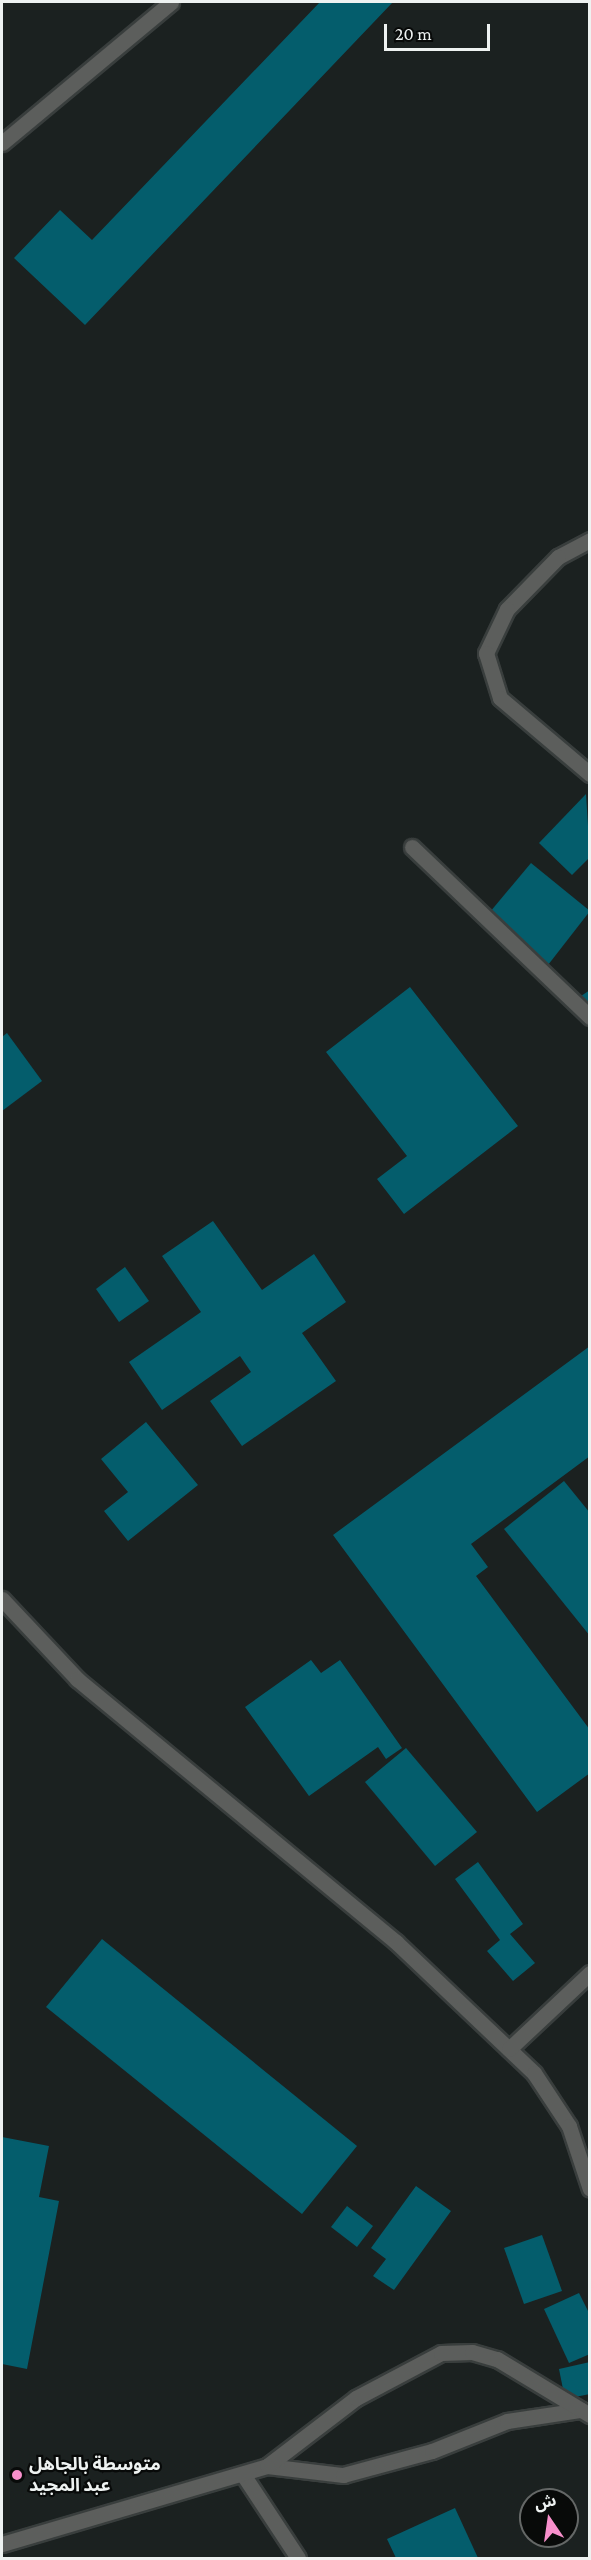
<!DOCTYPE html>
<html>
<head>
<meta charset="utf-8">
<style>
	body { margin:0 }
	#map { position:relative; width:591px; height:2560px; overflow:hidden; background:#1b2120; font-family:"Crimson Pro","Noto Sans Arabic",serif }
	div>[style] { position:absolute }
	[style*='--x'] { left:calc(var(--x)*1px); top:calc(var(--y)*1px); width:calc(var(--w)*1px); rotate:calc(var(--a)*1deg) }
	.building>* { inset:0; background:#045d6c }
	.roads { filter:drop-shadow(2px 0 #393e3d) drop-shadow(-2px 0 #393e3d) drop-shadow(0 2px #393e3d) drop-shadow(0 -2px #393e3d) }
	.minor>* { height:15px; margin:-7.5px; padding:0 7.5px; transform-origin:7.5px; border-radius:7.5px; background:#5c5e5c }
	.dots>* { width:16px; height:16px; translate:-50% -50%; box-sizing:border-box; border:3px solid #080a09; border-radius:50% }
	span { translate:-50% -50%; white-space:nowrap; text-align:center; line-height:1.15; -webkit-text-stroke:4.5px #080a09; paint-order:stroke }
	.poi-label { font-size:18px; color:#eef2f1; font-weight:700 }
	.left { translate:0 -50%; text-align:left }
	.frame { position:absolute; inset:0; border:3px solid #eef2f1; pointer-events:none }
	.north { position:absolute; left:519px; top:2488px; width:60px; height:60px; box-sizing:border-box; background:#080a09; border:2px solid #646766; border-radius:50%; rotate:347deg; font-size:16px; font-weight:700; line-height:24px; text-align:center; color:#eef2f1 }
	.north::after { content:''; display:block; margin:auto; width:21px; height:27px; background:#f890cc; clip-path:polygon(50% 0,100% 100%,50% 72%,0 100%) }
	.scale { position:absolute; left:384px; top:24px; width:106px; height:27px; box-sizing:border-box; border:3px solid #eef2f1; border-top:0; padding-left:8px; font-size:18px; line-height:21px; white-space:nowrap; color:#eef2f1; -webkit-text-stroke:4px #080a09; paint-order:stroke }
</style>
</head>
<body>
<div id="map">
	<div class="building">
		<i style="clip-path:polygon(320px 2px,393px 2px,85px 325px,14px 258px,60px 210px,92px 240px)"></i>
		<i style="clip-path:polygon(586px 794px,590px 857px,572px 875px,539px 843px)"></i>
		<i style="clip-path:polygon(531px 863px,590px 911px,541px 974px,480px 924px)"></i>
		<i style="clip-path:polygon(410px 987px,518px 1126px,404px 1214px,377px 1179px,407px 1156px,326px 1052px)"></i>
		<i style="clip-path:polygon(590px 990px,590px 1007px,581px 996px)"></i>
		<i style="clip-path:polygon(7px 1033px,42px 1081px,2px 1111px,2px 1037px)"></i>
		<i style="clip-path:polygon(213px 1221px,262px 1290px,314px 1254px,346px 1302px,302px 1333px,336px 1381px,242px 1446px,210px 1401px,251px 1372px,240px 1356px,162px 1410px,129px 1362px,201px 1312px,162px 1256px)"></i>
		<i style="clip-path:polygon(125px 1267px,149px 1301px,119px 1322px,96px 1289px)"></i>
		<i style="clip-path:polygon(590px 1346px,590px 1456px,471px 1544px,488px 1567px,476px 1576px,590px 1730px,590px 1773px,537px 1812px,333px 1535px)"></i>
		<i style="clip-path:polygon(146px 1422px,198px 1485px,128px 1541px,104px 1511px,128px 1492px,101px 1459px)"></i>
		<i style="clip-path:polygon(564px 1481px,590px 1513px,590px 1636px,504px 1529px)"></i>
		<i style="clip-path:polygon(311px 1660px,321px 1673px,340px 1660px,402px 1748px,386px 1759px,378px 1747px,309px 1796px,245px 1707px)"></i>
		<i style="clip-path:polygon(406px 1748px,477px 1832px,435px 1866px,365px 1782px)"></i>
		<i style="clip-path:polygon(478px 1862px,523px 1924px,510px 1934px,535px 1963px,513px 1981px,487px 1951px,500px 1940px,455px 1879px)"></i>
		<i style="clip-path:polygon(102px 1939px,357px 2146px,302px 2214px,46px 2007px)"></i>
		<i style="clip-path:polygon(2px 2137px,49px 2146px,39px 2197px,59px 2201px,27px 2369px,2px 2364px)"></i>
		<i style="clip-path:polygon(416px 2186px,451px 2211px,394px 2290px,373px 2276px,386px 2259px,371px 2248px)"></i>
		<i style="clip-path:polygon(347px 2206px,373px 2226px,357px 2247px,331px 2227px)"></i>
		<i style="clip-path:polygon(542px 2235px,562px 2291px,524px 2304px,504px 2248px)"></i>
		<i style="clip-path:polygon(579px 2293px,590px 2315px,590px 2354px,569px 2363px,544px 2309px)"></i>
		<i style="clip-path:polygon(590px 2362px,590px 2394px,565px 2399px,559px 2369px)"></i>
		<i style="clip-path:polygon(455px 2508px,478px 2558px,396px 2558px,387px 2539px)"></i>
	</div>
	<div class="roads">
		<div class="minor">
			<i style="--x:2;--y:143;--w:220;--a:-39.8"></i>
			<i style="--x:590;--y:540;--w:36;--a:152"></i>
			<i style="--x:558;--y:557;--w:73;--a:134.4"></i>
			<i style="--x:507;--y:609;--w:49;--a:115.5"></i>
			<i style="--x:486;--y:653;--w:47;--a:72.7"></i>
			<i style="--x:500;--y:698;--w:118;--a:40.2"></i>
			<i style="--x:412;--y:847;--w:246;--a:43.7"></i>
			<i style="--x:2;--y:1599;--w:110;--a:46.8"></i>
			<i style="--x:77;--y:1679;--w:413;--a:39.5"></i>
			<i style="--x:396;--y:1942;--w:190;--a:43.5"></i>
			<i style="--x:534;--y:2073;--w:64;--a:56.6"></i>
			<i style="--x:569;--y:2126;--w:66;--a:71.6"></i>
			<i style="--x:509;--y:2049;--w:111;--a:-43.2"></i>
			<i style="--x:267;--y:2466;--w:77;--a:6.8"></i>
			<i style="--x:343;--y:2475;--w:92;--a:-15.1"></i>
			<i style="--x:432;--y:2451;--w:81;--a:-21.8"></i>
			<i style="--x:507;--y:2421;--w:75;--a:-8.5"></i>
			<i style="--x:244;--y:2476;--w:98;--a:56.6"></i>
			<i style="--x:2;--y:2544;--w:276;--a:-16.4"></i>
			<i style="--x:267;--y:2466;--w:112;--a:-37.4"></i>
			<i style="--x:356;--y:2398;--w:96;--a:-27.9"></i>
			<i style="--x:441;--y:2353;--w:31;--a:-2"></i>
			<i style="--x:472;--y:2352;--w:26;--a:16"></i>
			<i style="--x:497;--y:2359;--w:109;--a:31.1"></i>
		</div>
	</div>
	<div class="dots">
		<i style="left:17px;top:2475px;background:#f890cc"></i>
	</div>
	<div class="poi-label">
		<span class="left" style="left:29px;top:2475px">متوسطة بالجاهل<br>عبد المجيد</span>
	</div>
	<div class="frame"></div>
	<div class="north">ش</div>
	<div class="scale">20 m</div>
</div>
</body>
</html>
